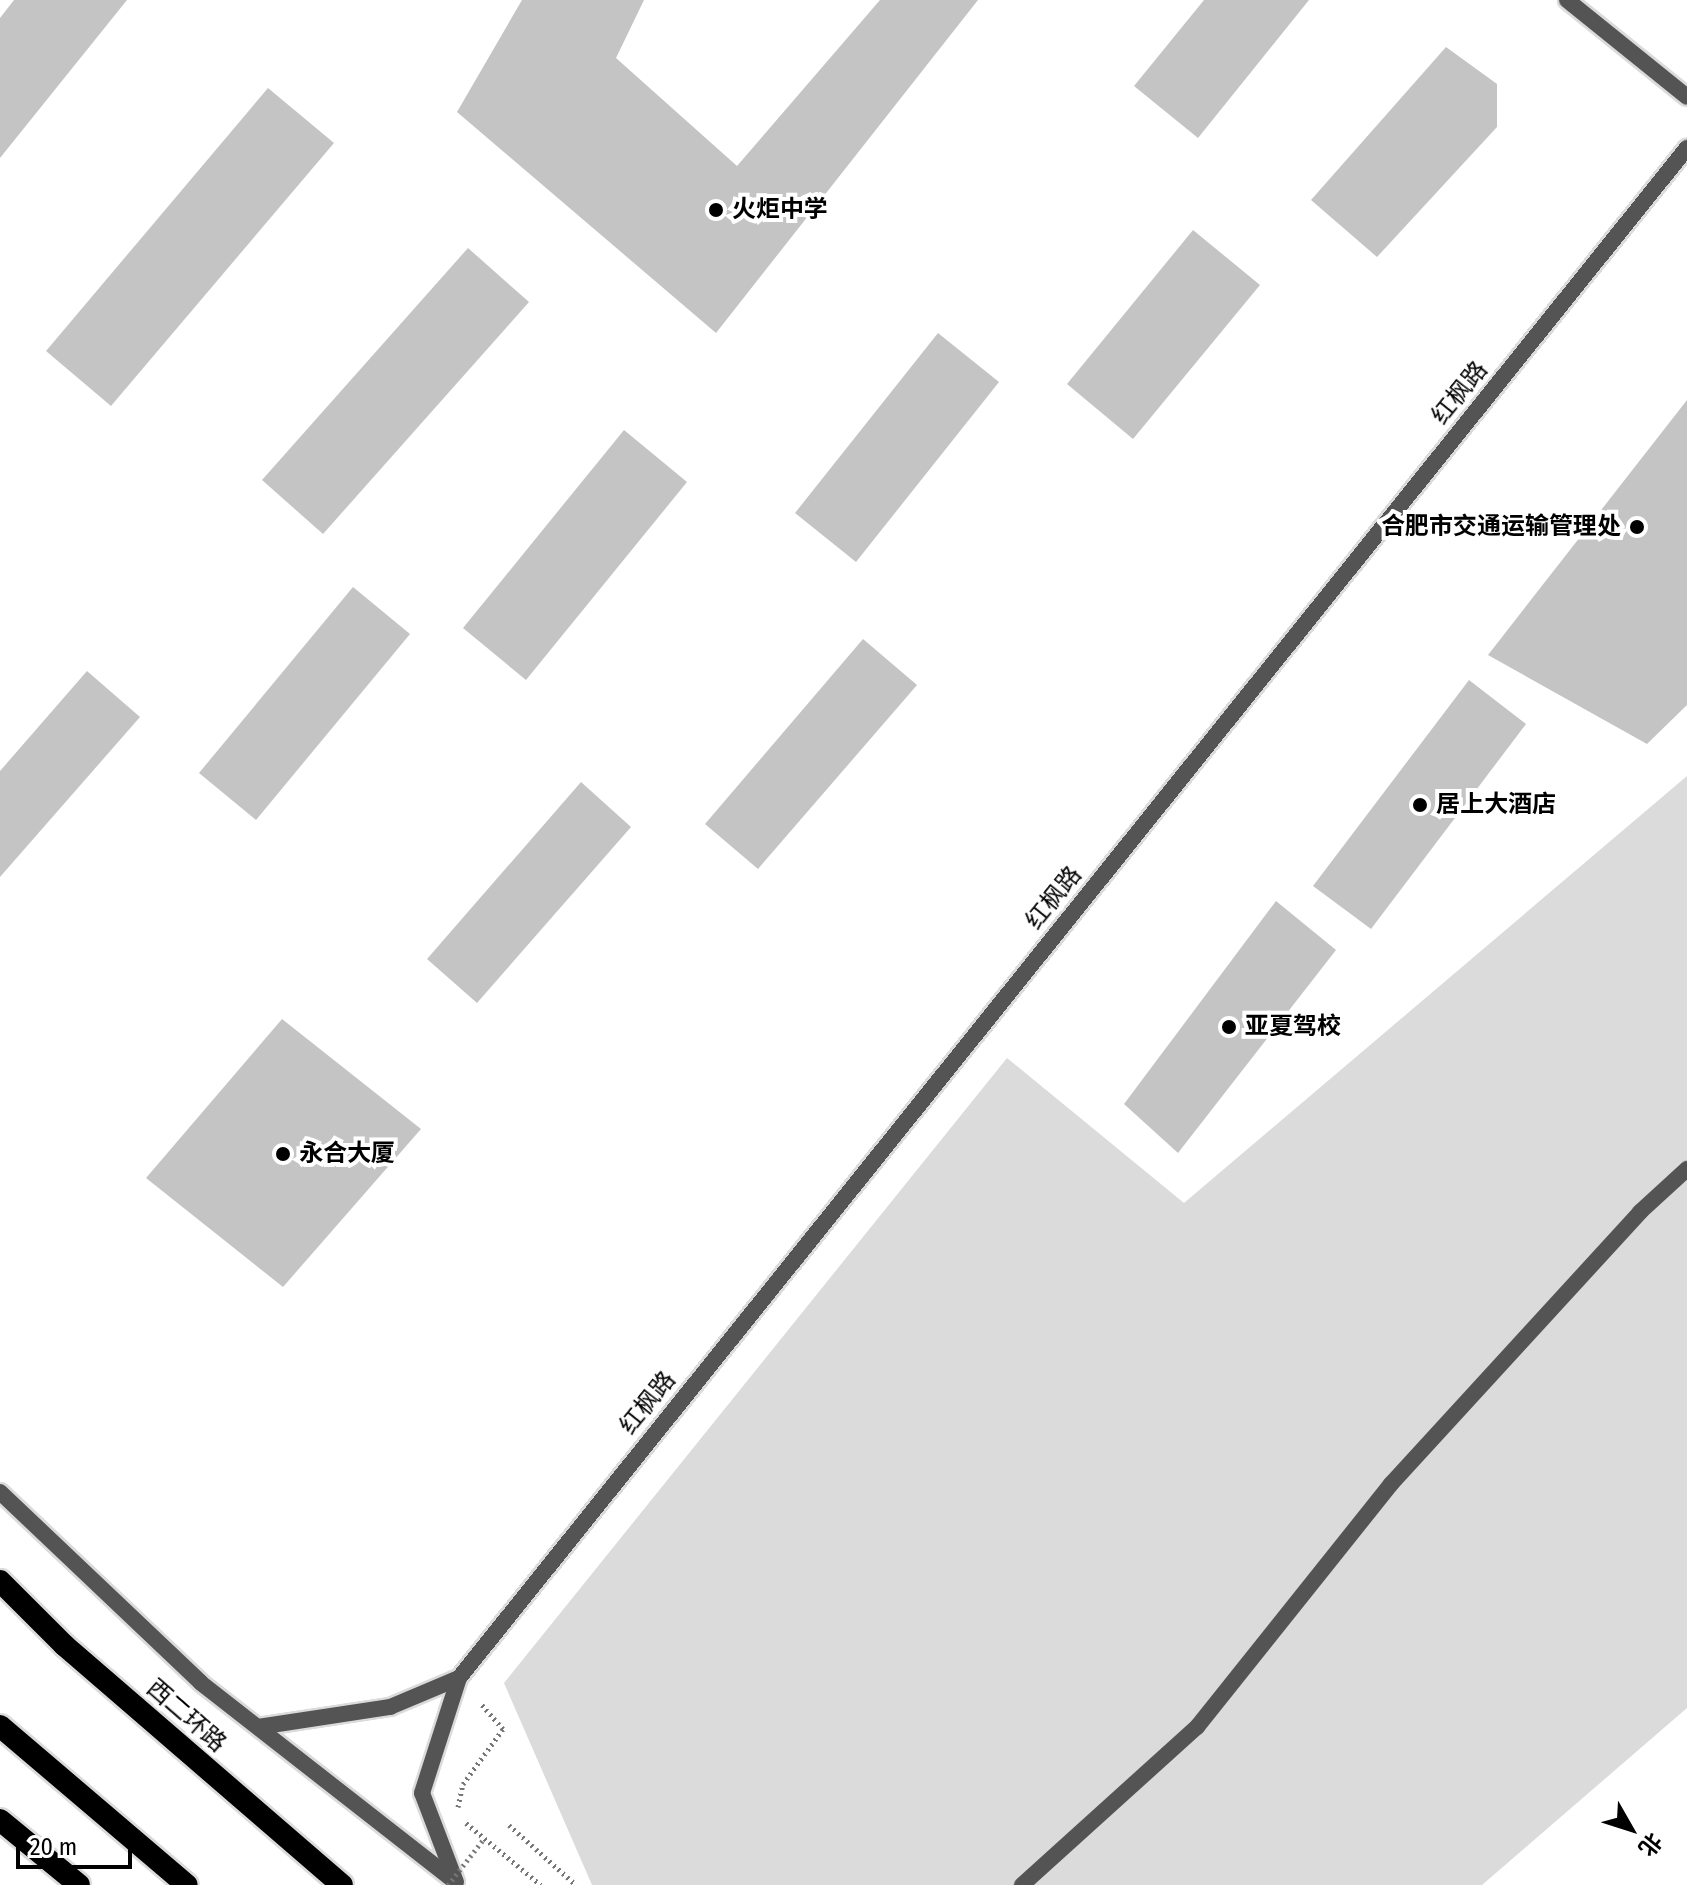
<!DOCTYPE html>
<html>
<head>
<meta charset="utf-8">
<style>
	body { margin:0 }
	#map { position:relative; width:1687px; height:1885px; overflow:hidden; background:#fff; font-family:"Fira Sans Condensed","Noto Sans SC",sans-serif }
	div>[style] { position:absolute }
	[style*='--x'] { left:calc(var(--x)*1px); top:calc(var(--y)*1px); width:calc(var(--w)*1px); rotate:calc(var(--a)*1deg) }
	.green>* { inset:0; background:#dbdbdb }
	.building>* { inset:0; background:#c4c4c4 }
	.path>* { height:5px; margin-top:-2.5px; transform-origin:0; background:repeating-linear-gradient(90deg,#767676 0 2px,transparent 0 6px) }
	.roads { filter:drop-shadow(2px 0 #dbdbdb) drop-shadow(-2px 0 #dbdbdb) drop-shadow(0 2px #dbdbdb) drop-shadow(0 -2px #dbdbdb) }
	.service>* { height:16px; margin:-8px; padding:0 8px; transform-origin:8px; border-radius:8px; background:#545454 }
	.tertiary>* { height:16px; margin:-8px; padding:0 8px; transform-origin:8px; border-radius:8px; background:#545454 }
	.trunk>* { height:22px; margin:-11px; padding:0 11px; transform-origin:11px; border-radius:11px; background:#000 }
	.path-bridge>* { height:5px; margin-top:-2.5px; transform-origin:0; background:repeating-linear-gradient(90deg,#767676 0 2px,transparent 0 6px) }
	.dots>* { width:22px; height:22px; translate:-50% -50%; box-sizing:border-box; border:4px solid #fff; border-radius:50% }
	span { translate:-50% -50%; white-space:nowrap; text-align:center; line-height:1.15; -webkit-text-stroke:8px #fff; paint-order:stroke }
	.poi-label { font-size:24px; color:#000; font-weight:700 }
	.left { translate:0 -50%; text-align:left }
	.right { translate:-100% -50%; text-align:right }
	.street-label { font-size:24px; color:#000 }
	.north { position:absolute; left:1591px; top:1789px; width:80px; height:80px; -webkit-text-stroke:6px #fff; paint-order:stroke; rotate:129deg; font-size:22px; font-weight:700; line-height:32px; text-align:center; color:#000 }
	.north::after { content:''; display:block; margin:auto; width:28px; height:36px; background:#000; clip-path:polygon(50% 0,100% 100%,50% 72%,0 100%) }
	.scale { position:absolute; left:16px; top:1833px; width:116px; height:36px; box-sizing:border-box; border:4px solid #000; border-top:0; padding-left:10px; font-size:24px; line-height:28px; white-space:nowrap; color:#000; -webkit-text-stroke:6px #fff; paint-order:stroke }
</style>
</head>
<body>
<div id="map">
	<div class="green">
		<i style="clip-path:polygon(1687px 776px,1687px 1708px,1482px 1885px,592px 1885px,504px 1683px,1007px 1058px,1184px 1203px)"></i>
	</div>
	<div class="building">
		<i style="clip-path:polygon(14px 0,127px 0,0 158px,0 18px)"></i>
		<i style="clip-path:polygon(522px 0,644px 0,616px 58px,737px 166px,880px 0,978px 0,716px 333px,457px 112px)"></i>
		<i style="clip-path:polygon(1204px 0,1309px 0,1198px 138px,1134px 86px)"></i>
		<i style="clip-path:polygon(1446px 47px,1497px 84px,1497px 127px,1377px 257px,1311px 200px)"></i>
		<i style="clip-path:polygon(268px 88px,334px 143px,111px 406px,46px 351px)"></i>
		<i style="clip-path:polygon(1193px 230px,1260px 285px,1133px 439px,1067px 384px)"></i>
		<i style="clip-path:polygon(468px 248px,529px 302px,323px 534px,262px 480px)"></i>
		<i style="clip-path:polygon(938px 333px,999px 382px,856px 562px,795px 513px)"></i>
		<i style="clip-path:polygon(1687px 400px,1687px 705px,1647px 744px,1488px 655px)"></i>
		<i style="clip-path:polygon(624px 430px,687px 482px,526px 680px,463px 628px)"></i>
		<i style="clip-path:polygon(353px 587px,410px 634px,256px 820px,199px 773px)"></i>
		<i style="clip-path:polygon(863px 639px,917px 685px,758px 869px,705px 824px)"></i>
		<i style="clip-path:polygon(87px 671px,140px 717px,0 877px,0 771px)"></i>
		<i style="clip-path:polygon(1469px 680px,1526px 724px,1371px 929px,1313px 886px)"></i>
		<i style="clip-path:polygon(581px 782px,631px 827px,477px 1003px,427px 959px)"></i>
		<i style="clip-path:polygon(1276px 901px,1336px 950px,1178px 1153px,1124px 1104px)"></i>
		<i style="clip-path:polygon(282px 1019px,421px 1129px,283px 1287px,146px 1178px)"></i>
	</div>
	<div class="path">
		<i style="--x:458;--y:1807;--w:24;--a:-78"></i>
		<i style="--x:463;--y:1784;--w:68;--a:-54"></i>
		<i style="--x:503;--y:1729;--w:35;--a:-131"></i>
		<i style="--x:466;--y:1823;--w:97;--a:39.6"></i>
		<i style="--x:509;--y:1825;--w:90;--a:41.8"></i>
	</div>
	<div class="roads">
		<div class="service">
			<i style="--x:1022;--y:1885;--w:236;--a:-42.1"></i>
			<i style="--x:1197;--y:1727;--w:311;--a:-51.4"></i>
			<i style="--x:1391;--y:1484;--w:369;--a:-47.5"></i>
			<i style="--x:1640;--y:1212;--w:64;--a:-42.5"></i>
		</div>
		<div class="tertiary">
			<i style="--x:1567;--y:0;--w:154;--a:38.9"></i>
			<i style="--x:0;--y:1492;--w:277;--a:43.5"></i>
			<i style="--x:201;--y:1683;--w:323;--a:38"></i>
			<i style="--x:258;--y:1727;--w:134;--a:-8.6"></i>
			<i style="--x:390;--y:1707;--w:75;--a:-22.8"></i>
			<i style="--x:456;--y:1882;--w:95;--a:-110.9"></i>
			<i style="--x:422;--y:1793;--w:121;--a:-72.2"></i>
			<i style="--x:459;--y:1678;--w:1962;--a:-51.25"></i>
		</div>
		<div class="trunk">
			<i style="--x:0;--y:1581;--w:91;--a:45"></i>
			<i style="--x:64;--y:1645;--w:367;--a:40.8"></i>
			<i style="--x:0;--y:1726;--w:245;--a:40.4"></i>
			<i style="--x:0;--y:1820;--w:102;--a:39.4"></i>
		</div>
	</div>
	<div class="path-bridge">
		<i style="--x:448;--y:1885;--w:57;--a:-52.1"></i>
	</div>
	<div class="dots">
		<i style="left:716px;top:210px;background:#000"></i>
		<i style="left:1637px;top:527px;background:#000"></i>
		<i style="left:1420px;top:805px;background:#000"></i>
		<i style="left:1229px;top:1027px;background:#000"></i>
		<i style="left:283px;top:1154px;background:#000"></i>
	</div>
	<div class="poi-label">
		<span class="left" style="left:732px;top:210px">火炬中学</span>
		<span class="right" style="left:1621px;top:527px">合肥市交通运输管理处</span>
		<span class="left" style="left:1436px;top:805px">居上大酒店</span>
		<span class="left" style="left:1245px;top:1027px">亚夏驾校</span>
		<span class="left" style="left:299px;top:1154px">永合大厦</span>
	</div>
	<div class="street-label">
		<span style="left:1460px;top:393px;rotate:-51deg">红枫路</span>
		<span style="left:1054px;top:898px;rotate:-51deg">红枫路</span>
		<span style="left:648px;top:1403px;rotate:-51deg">红枫路</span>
		<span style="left:186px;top:1716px;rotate:41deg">西二环路</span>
	</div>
	<div class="north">北</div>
	<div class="scale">20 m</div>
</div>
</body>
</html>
